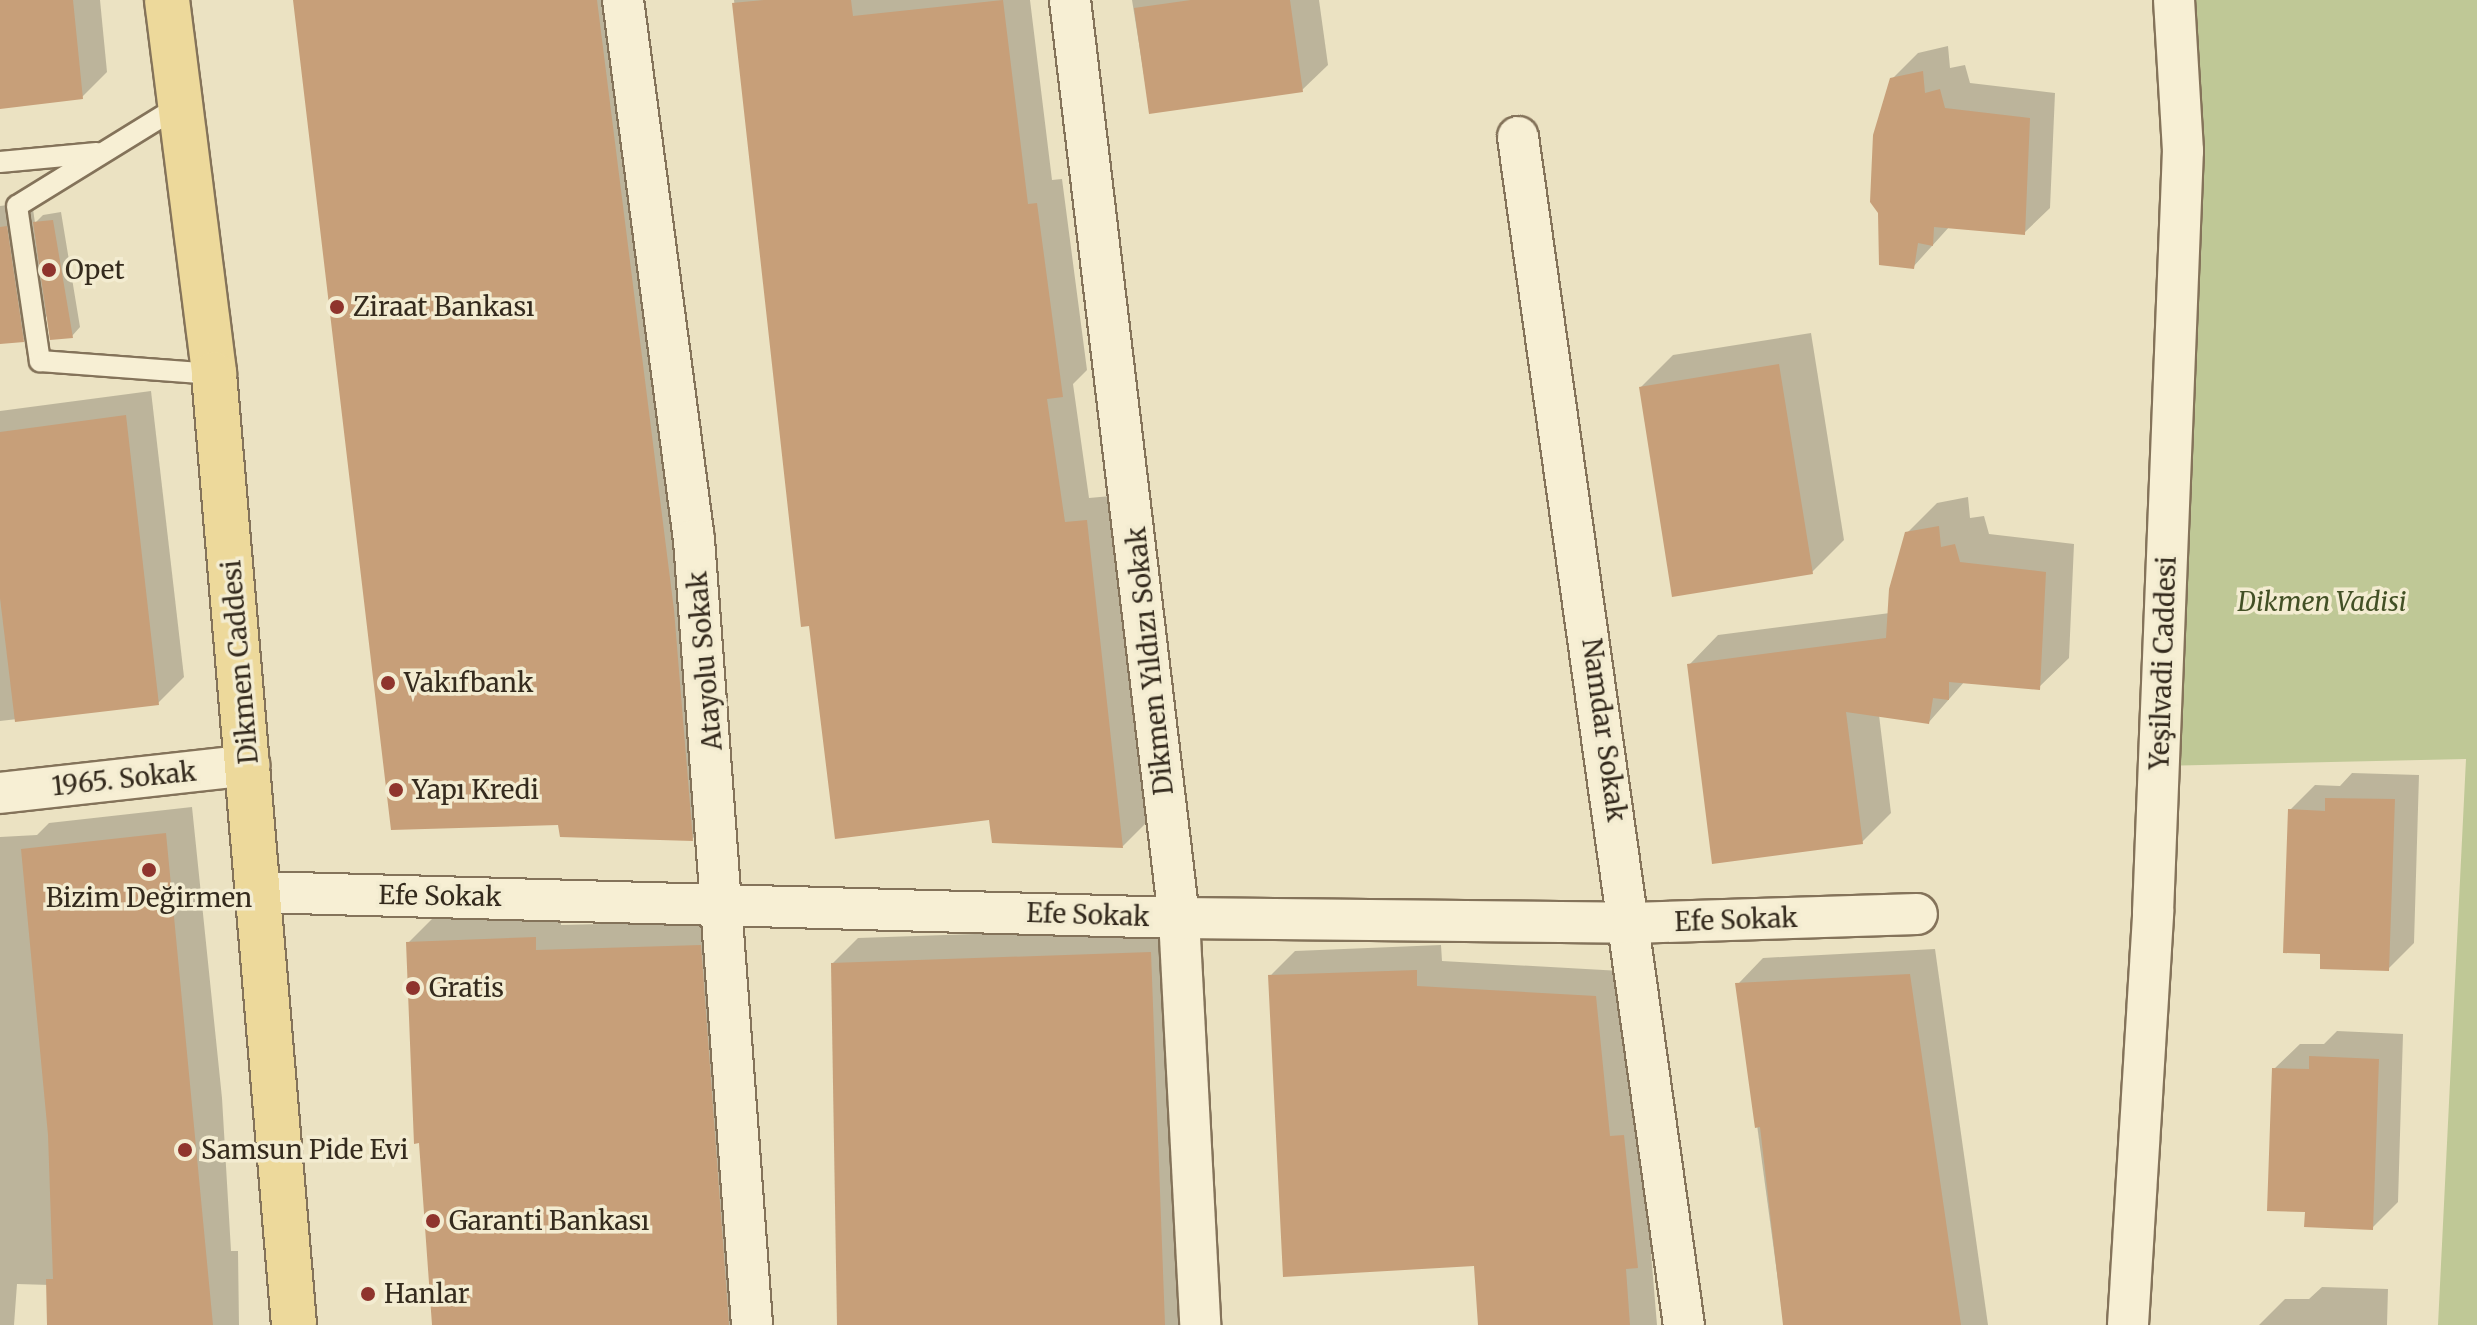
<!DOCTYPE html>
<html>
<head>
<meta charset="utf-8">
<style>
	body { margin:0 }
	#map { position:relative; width:2477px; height:1325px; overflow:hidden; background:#ebe2c2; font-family:Merriweather,serif }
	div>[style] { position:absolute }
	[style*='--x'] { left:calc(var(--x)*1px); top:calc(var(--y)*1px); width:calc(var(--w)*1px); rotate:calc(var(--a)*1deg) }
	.green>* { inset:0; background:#bfc896 }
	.shadow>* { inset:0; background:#0003 }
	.building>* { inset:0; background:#c79f79 }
	.roads { filter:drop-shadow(2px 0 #84735a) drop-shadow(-2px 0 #84735a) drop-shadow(0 2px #84735a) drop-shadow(0 -2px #84735a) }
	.lane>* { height:20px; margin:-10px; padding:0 10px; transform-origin:10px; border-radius:10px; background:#f7efd4 }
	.street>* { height:40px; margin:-20px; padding:0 20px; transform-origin:20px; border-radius:20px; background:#f7efd4 }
	.primary>* { height:44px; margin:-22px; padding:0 22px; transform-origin:22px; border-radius:22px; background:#edd99b }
	.dots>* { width:22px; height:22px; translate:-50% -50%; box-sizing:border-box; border:4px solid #f3ecd1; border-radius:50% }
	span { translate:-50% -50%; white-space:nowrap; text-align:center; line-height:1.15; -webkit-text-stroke:7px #f3ecd1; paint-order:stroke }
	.poi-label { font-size:26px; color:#342a1d }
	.left { translate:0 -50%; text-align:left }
	.park-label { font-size:26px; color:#425025; font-style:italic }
	.street-label { font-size:26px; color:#342a1d }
</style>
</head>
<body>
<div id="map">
	<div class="green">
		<i style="clip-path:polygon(2174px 0,2477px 0,2477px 1325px,2438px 1325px,2466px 759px,2159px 766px)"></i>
	</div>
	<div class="shadow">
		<i style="clip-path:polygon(0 0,100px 0,107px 72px,82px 97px,0 107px)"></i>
		<i style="clip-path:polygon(295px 0,626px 0,718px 814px,692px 839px)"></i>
		<i style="clip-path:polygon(734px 0,1030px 0,1052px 180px,1062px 179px,1087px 370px,1073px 384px,1089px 498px,1111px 496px,1148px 821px,1123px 846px,991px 818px,811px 624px,803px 624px)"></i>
		<i style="clip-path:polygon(1132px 0,1319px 0,1328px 65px,1302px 90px,1150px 112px)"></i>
		<i style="clip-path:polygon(1948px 46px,1950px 68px,1965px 65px,1970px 83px,2055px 93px,2050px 208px,2024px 233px,1950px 226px,1913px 267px,1892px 79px,1918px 53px)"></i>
		<i style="clip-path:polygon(32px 202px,35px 223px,43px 215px,61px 212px,80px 327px,72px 336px,48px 315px,23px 340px,0 343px,0 206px)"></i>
		<i style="clip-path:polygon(1811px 333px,1844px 540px,1812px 572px,1641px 387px,1673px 355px)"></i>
		<i style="clip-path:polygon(151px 391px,184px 677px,158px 703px,0 721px,0 411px)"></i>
		<i style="clip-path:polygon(1968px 497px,1970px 518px,1984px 516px,1989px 534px,2074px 544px,2069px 658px,2039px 687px,1965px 681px,1929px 722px,1879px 715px,1891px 813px,1862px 842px,1689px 665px,1718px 635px,1890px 613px,1907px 533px,1937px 503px)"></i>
		<i style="clip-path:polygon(2352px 773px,2419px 775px,2414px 943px,2388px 969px,2322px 952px,2290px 810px,2315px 785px,2340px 786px)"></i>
		<i style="clip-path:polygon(192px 807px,222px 1098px,231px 1251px,238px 1251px,239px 1325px,49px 1325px,50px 1285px,17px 1284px,14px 1325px,0 1325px,0 837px,37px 835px,49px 823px)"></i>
		<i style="clip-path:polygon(561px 912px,561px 925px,726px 921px,755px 1325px,434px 1325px,408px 943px,434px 917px)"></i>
		<i style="clip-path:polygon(1176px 927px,1191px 1325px,839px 1325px,833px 963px,858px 938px)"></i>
		<i style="clip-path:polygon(1441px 945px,1442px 961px,1621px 971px,1663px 1241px,1651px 1253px,1657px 1325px,1479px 1325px,1476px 1264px,1270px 976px,1295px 951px)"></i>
		<i style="clip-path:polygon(1935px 949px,1988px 1325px,1784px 1325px,1738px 984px,1763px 958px)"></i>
		<i style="clip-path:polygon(2337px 1031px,2403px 1034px,2398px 1202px,2372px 1228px,2307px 1210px,2274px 1069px,2300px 1044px,2324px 1044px)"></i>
		<i style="clip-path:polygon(2322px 1287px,2388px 1289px,2387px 1325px,2259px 1325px,2285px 1299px,2309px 1299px)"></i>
	</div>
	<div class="building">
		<i style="clip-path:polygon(0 0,73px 0,83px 99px,0 109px)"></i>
		<i style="clip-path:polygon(293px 0,597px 0,674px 610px,693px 841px,560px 837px,558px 825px,391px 830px)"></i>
		<i style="clip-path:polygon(764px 0,851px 0,853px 16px,1003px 0,1028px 204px,1037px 203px,1063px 397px,1047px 399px,1065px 522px,1087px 520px,1123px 848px,992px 843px,989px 820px,835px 839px,809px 626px,801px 627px,732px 3px)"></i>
		<i style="clip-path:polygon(1191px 0,1290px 0,1303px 92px,1149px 114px,1134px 8px)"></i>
		<i style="clip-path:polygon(1923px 71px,1925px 93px,1940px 89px,1945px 108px,2030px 118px,2025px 235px,1934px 227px,1933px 246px,1918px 243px,1914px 269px,1879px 265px,1878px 213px,1870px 202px,1873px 135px,1890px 78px)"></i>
		<i style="clip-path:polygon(53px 220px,73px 338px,50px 340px,33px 222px)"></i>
		<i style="clip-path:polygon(7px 226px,24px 342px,0 344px,0 227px)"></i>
		<i style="clip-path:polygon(1779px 364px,1813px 574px,1672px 597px,1639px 387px)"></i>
		<i style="clip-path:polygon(126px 415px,159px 705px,15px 722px,0 598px,0 432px)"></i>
		<i style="clip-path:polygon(1939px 526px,1941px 547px,1955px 544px,1960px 562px,2046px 572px,2040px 690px,1949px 682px,1949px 700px,1933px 698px,1929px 724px,1846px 712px,1863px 844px,1712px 864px,1687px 664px,1886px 638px,1889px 589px,1905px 532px)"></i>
		<i style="clip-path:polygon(2325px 798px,2395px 799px,2389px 971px,2320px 969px,2320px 954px,2283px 953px,2288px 809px,2325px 811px)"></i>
		<i style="clip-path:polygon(166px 833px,213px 1325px,47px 1325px,46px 1279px,53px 1279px,48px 1135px,21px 849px)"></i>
		<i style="clip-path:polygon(536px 937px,536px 950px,701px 945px,729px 1325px,432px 1325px,419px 1143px,414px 1144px,406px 942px)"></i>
		<i style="clip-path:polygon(1151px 952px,1165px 1325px,837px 1325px,831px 963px)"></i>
		<i style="clip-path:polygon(1417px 970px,1417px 986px,1596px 996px,1610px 1136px,1624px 1135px,1638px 1268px,1626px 1269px,1630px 1325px,1478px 1325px,1474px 1266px,1283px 1277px,1268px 975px)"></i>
		<i style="clip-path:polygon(1910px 974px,1961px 1325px,1783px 1325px,1760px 1127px,1755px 1128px,1735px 983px)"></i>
		<i style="clip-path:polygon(2309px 1056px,2379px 1059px,2373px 1230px,2304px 1227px,2305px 1212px,2267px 1211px,2272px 1068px,2309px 1069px)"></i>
	</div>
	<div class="roads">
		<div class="lane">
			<i style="--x:179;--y:106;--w:190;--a:148.3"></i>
			<i style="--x:17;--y:206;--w:157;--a:81.6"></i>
			<i style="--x:40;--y:361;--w:174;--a:4.3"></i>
			<i style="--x:0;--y:162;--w:97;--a:-5.3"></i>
		</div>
		<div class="street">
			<i style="--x:623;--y:0;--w:545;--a:82.51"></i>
			<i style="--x:694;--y:540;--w:787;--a:85.77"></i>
			<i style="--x:1070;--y:0;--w:924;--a:83.23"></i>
			<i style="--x:1179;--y:918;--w:408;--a:87"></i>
			<i style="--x:1518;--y:137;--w:1200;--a:82.05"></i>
			<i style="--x:0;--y:793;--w:251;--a:-6.4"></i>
			<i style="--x:259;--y:892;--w:920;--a:1.62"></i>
			<i style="--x:1179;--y:918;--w:453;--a:0.6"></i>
			<i style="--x:1632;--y:923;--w:285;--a:-1.8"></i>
			<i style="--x:2128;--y:1325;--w:413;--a:-86.5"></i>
			<i style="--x:2153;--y:913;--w:763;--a:-87.75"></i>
			<i style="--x:2183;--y:151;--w:151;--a:-93.4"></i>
		</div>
		<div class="primary">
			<i style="--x:167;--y:0;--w:377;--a:82.8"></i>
			<i style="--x:214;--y:374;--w:954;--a:85.19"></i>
		</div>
	</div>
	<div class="dots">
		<i style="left:49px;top:270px;background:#8f342d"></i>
		<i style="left:337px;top:307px;background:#8f342d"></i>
		<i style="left:388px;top:683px;background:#8f342d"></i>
		<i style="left:396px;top:790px;background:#8f342d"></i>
		<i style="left:149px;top:870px;background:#8f342d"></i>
		<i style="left:413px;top:988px;background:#8f342d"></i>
		<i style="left:185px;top:1150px;background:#8f342d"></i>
		<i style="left:433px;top:1221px;background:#8f342d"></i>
		<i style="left:368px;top:1294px;background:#8f342d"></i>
	</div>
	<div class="poi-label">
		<span class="left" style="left:65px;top:270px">Opet</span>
		<span class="left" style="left:353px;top:307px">Ziraat Bankası</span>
		<span class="left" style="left:404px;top:683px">Vakıfbank</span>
		<span class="left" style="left:412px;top:790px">Yapı Kredi</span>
		<span style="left:149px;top:898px">Bizim Değirmen</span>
		<span class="left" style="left:429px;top:988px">Gratis</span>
		<span class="left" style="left:201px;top:1150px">Samsun Pide Evi</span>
		<span class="left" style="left:449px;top:1221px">Garanti Bankası</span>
		<span class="left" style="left:384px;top:1294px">Hanlar</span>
	</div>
	<div class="park-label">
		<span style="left:2322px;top:602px">Dikmen Vadisi</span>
	</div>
	<div class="street-label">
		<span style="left:705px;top:661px;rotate:-95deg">Atayolu Sokak</span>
		<span style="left:1150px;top:661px;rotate:-96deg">Dikmen Yıldızı Sokak</span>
		<span style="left:240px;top:662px;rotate:-95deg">Dikmen Caddesi</span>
		<span style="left:2163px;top:663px;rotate:-88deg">Yeşilvadi Caddesi</span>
		<span style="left:1604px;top:730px;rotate:82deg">Namdar Sokak</span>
		<span style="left:124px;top:779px;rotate:-6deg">1965. Sokak</span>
		<span style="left:440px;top:896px;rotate:1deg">Efe Sokak</span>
		<span style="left:1088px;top:915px;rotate:2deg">Efe Sokak</span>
		<span style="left:1736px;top:920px;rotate:-2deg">Efe Sokak</span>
	</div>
</div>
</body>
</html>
